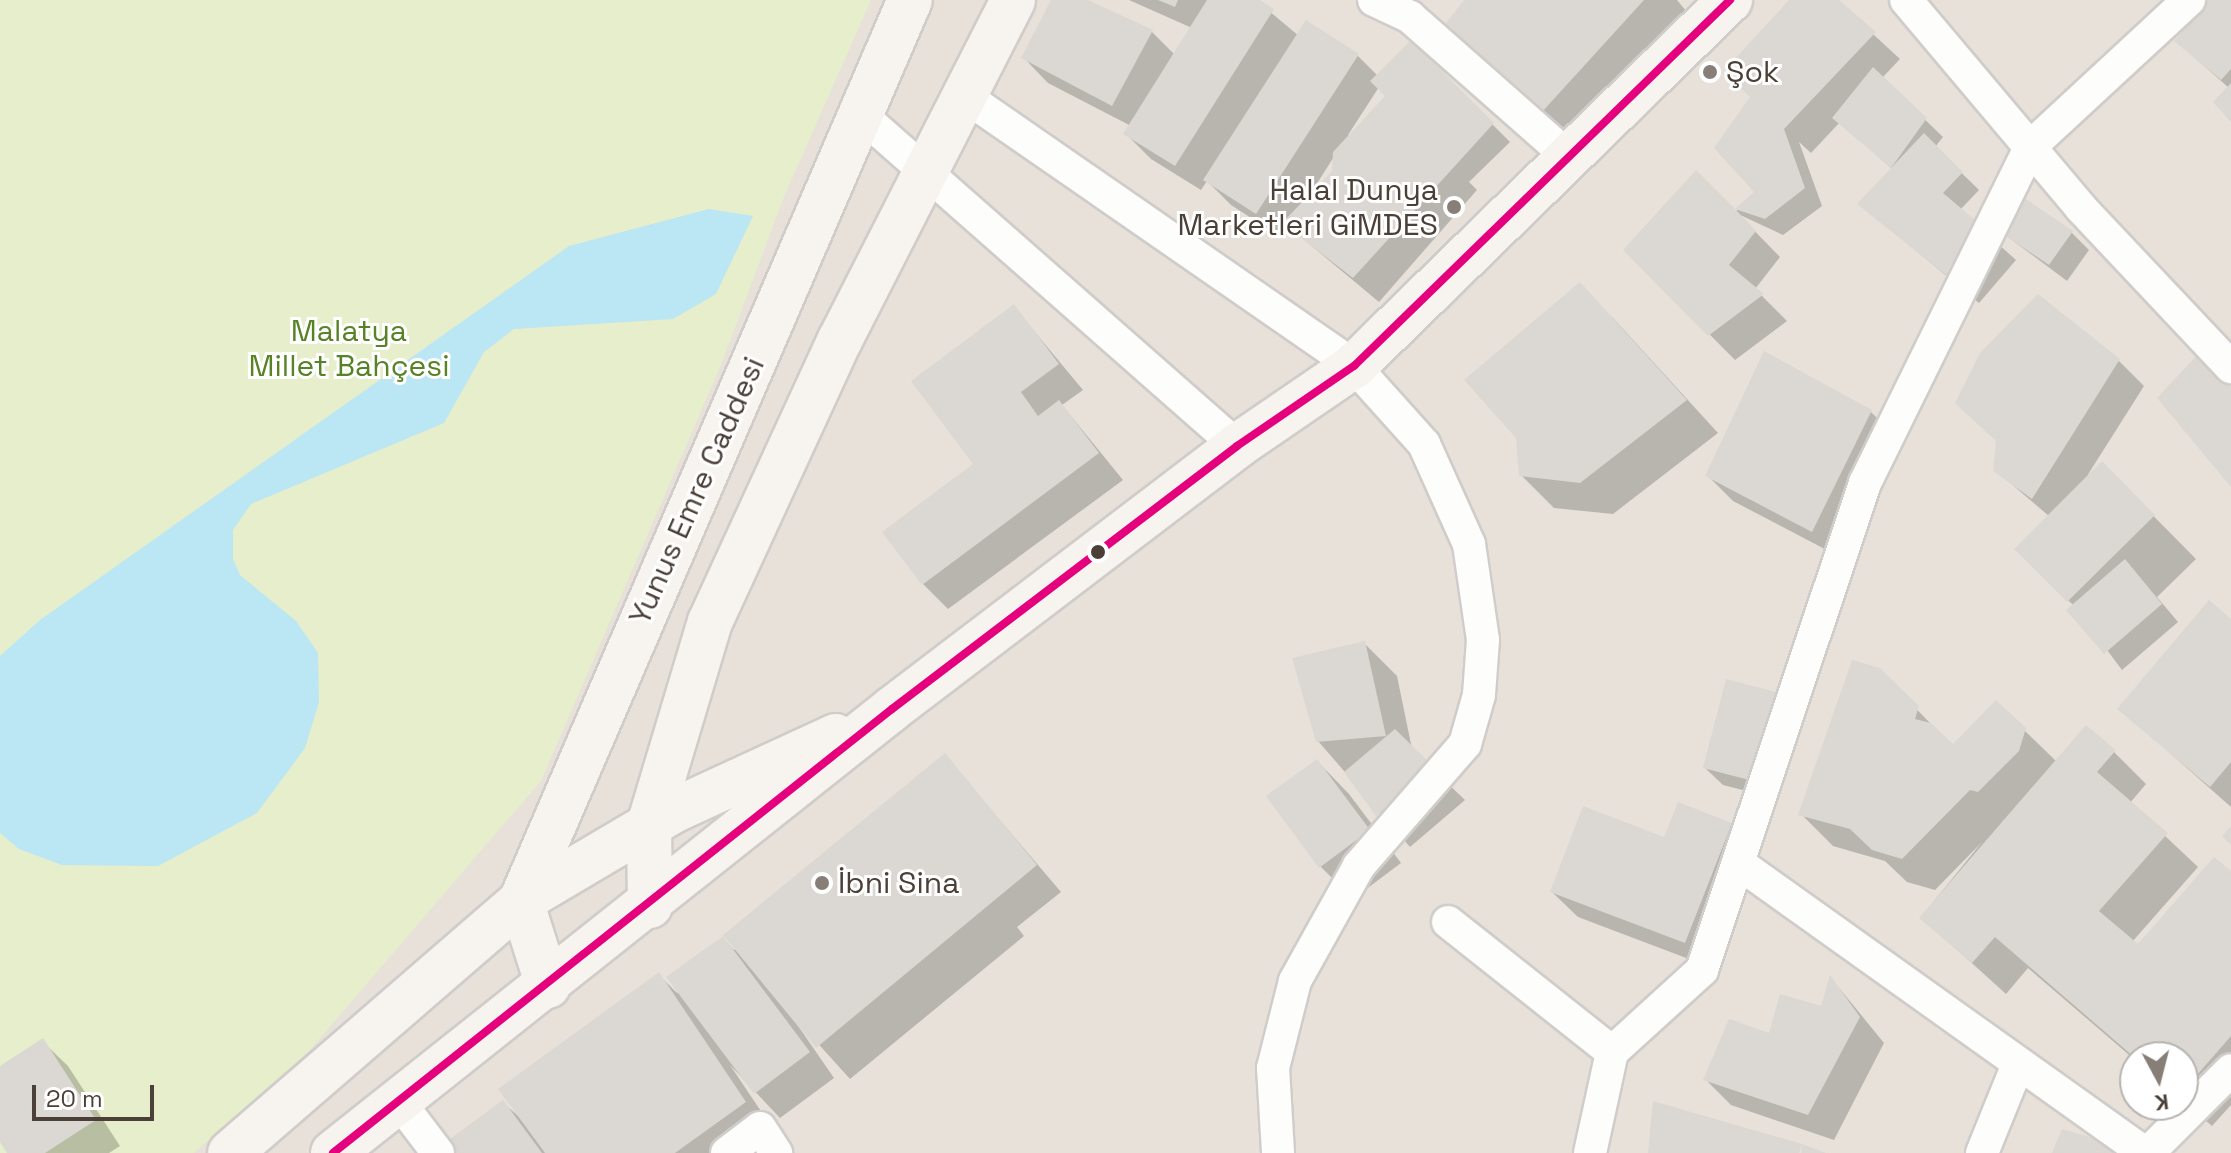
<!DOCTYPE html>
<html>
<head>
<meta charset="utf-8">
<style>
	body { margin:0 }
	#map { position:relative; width:2231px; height:1153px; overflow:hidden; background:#f3f0ed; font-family:"Space Grotesk",sans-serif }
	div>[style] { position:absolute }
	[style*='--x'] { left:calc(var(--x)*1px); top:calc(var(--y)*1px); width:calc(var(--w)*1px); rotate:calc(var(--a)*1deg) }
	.residential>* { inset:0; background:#e7e1da }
	.green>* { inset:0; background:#e6eecb }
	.water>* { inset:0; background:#bbe6f3 }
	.shadow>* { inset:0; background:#0003 }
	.building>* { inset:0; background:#dbd7d3 }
	.roads { filter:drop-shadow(2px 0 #d0ccc9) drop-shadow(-2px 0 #d0ccc9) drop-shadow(0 2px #d0ccc9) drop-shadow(0 -2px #d0ccc9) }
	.minor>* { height:32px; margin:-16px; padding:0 16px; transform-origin:16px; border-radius:16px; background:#fdfdfc }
	.secondary>* { height:44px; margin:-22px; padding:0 22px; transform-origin:22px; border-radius:22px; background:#f7f4f0 }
	.bus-1>* { height:8px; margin:-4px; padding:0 4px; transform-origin:4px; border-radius:4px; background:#e5007d }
	.dots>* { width:22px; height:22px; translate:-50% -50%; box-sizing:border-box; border:4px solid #fff; border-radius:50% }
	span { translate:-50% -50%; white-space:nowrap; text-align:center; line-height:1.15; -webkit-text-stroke:6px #fff; paint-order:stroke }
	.poi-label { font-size:30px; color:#4b4037 }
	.left { translate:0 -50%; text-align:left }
	.right { translate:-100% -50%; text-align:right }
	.park-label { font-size:30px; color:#578225 }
	.street-label { font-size:30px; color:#4b4037 }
	.north { position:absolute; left:2119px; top:1041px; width:80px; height:80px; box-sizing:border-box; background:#fff; border:2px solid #b7b3af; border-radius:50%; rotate:173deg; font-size:22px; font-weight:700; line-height:32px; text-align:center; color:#4b4037 }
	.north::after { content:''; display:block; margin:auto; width:28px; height:36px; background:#867e77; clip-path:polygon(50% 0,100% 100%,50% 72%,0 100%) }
	.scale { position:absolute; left:32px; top:1085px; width:122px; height:36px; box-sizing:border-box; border:4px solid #4b4037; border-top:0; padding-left:10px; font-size:24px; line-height:28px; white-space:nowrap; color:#4b4037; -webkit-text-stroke:6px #fff; paint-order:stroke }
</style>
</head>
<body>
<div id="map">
	<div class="residential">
		<i style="clip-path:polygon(evenodd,0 0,2231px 0,2231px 1153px,0 1153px,0 0,2135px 1057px,2183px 1057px,2183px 1105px,2135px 1105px,2135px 1057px)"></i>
	</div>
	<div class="green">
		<i style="clip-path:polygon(0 0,871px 0,784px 197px,721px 365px,541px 781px,310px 1050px,194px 1153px,0 1153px)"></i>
	</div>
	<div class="water">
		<i style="clip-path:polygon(709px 209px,753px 216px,716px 294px,673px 319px,514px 329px,484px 352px,444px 423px,251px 504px,233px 530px,233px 559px,240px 575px,296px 621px,318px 653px,319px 702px,305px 748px,257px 813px,158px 866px,62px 865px,19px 849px,0 833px,0 656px,40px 620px,569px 246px)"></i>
	</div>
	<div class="shadow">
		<i style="clip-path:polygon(evenodd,1053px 0,1083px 0,1152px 32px,1175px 55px,1192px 28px,1129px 0,1256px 0,1299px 36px,1307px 23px,1358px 56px,1378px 76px,1411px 43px,1510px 142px,1469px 182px,1477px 190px,1379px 302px,1289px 227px,1282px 238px,1231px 205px,1207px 181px,1201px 190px,1151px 159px,1126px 134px,1131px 126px,1048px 83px,1023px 57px,1053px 0,1379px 87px,1388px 96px,1350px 137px,1348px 135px,1379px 87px,1053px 0,1335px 155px,1334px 172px,1312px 194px,1311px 193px,1335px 155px)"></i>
		<i style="clip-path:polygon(1466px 0,1677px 0,1691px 17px,1576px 143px,1478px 59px)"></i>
		<i style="clip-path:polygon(1791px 0,1836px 0,1900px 59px,1882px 78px,1943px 137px,1935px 147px,1979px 190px,1960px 210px,2016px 260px,1979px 303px,1860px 204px,1892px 169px,1840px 122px,1811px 153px,1799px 142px,1822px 206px,1783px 235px,1738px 214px,1780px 257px,1755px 289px,1787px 321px,1735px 360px,1626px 250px,1735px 212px,1756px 192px,1752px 98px)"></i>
		<i style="clip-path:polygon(2211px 0,2231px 0,2231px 119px,2229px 88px,2176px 41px)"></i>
		<i style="clip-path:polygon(1996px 228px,2072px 233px,2089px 250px,2067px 281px)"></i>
		<i style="clip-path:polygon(1014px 307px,1083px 390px,1062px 405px,1123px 480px,948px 609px,923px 584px,976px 464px)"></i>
		<i style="clip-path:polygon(1612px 317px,1718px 433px,1613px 514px,1554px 508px,1521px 475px)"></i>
		<i style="clip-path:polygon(2118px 360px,2144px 386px,2087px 476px,2102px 464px,2196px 559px,2157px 597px,2178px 622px,2122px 670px,2074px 606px,2017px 549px,2049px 516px,1995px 470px)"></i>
		<i style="clip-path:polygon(1871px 412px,1896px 437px,1838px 556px,1733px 501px,1707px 475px)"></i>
		<i style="clip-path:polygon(2231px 621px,2231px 807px,2120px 709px)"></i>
		<i style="clip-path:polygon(1364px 643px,1397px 676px,1412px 749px,1465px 800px,1410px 847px,1318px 741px)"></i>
		<i style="clip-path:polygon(1879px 670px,1953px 747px,2024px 730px,2057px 762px,2114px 752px,2146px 784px,2130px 803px,2198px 867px,2132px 942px,2138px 947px,2231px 874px,2231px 1105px,2212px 1126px,2183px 1101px,2183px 1057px,2135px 1060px,2028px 968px,2006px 994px,1921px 917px,1982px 842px,1935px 890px,1907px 882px,1885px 861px,1833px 846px,1801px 814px)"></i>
		<i style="clip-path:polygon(1800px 713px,1778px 799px,1723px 785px,1705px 768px)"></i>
		<i style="clip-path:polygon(945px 756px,1061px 892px,1017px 927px,1024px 936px,850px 1079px,785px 1007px,834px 1078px,780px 1118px,730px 1065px,777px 1135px,751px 1153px,452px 1153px,503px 1103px,522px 1119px,659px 975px,677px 993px,723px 938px,734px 950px)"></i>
		<i style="clip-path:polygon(1317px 761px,1349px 794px,1401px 863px,1353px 899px,1321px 867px,1268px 797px)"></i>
		<i style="clip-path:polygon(1731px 824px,1756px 850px,1710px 967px,1578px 917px,1552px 892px,1665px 840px)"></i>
		<i style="clip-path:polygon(1831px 978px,1884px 1043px,1834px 1140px,1731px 1105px,1706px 1080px,1823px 1008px)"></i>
		<i style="clip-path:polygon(42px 1041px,68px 1066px,120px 1146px,109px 1153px,10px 1153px,0 1139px,0 1069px)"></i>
	</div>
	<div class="building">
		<i style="clip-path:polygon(1051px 0,1088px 0,1153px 30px,1112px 106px,1021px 58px)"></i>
		<i style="clip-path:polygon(1158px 0,1178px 0,1175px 7px)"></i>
		<i style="clip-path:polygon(1207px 0,1260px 0,1274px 9px,1175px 166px,1123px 134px)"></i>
		<i style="clip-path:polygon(1464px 0,1644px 0,1542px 112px,1443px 27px)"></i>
		<i style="clip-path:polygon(1789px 0,1839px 0,1876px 32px,1784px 129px,1805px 188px,1765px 219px,1735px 209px,1756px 231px,1729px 265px,1764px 294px,1708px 336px,1623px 250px,1696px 170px,1735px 209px,1754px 192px,1714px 148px,1750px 97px,1723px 72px)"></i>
		<i style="clip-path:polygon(2209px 0,2231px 0,2231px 69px,2221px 80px,2174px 41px)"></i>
		<i style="clip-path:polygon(1306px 20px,1359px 54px,1256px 214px,1203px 180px)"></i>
		<i style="clip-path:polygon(1411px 40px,1494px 123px,1353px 278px,1282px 223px,1332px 171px,1333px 152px,1385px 96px,1370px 81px)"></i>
		<i style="clip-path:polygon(1873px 67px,1927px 118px,1891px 168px,1832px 118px)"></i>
		<i style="clip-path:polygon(2231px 83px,2231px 122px,2213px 102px)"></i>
		<i style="clip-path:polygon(1924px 133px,1963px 172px,1943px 193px,2000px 241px,1961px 287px,1857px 204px)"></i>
		<i style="clip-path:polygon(2017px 193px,2073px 231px,2049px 265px,1994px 228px)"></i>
		<i style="clip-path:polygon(1580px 282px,1687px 400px,1580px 483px,1519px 476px,1516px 438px,1464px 380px)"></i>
		<i style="clip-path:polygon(2038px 294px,2120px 359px,2032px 499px,1993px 471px,1996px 441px,1955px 403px,1980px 353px)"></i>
		<i style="clip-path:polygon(1014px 304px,1059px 364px,1021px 392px,1038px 416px,1059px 400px,1099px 453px,922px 585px,882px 532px,973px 464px,911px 381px)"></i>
		<i style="clip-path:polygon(1764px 351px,1872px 410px,1812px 532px,1705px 476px)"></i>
		<i style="clip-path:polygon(2199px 353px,2231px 387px,2231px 487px,2157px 398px)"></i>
		<i style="clip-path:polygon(2102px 461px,2155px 515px,2067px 602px,2014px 549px)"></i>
		<i style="clip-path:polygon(2125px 559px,2162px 604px,2104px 654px,2066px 610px)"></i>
		<i style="clip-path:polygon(2209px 600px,2231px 619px,2231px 762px,2210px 787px,2117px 709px)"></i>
		<i style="clip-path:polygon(1365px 641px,1386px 736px,1316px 742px,1292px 658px)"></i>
		<i style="clip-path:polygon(1852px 660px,1880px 668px,1919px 706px,1915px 719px,1931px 723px,1953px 744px,1996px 700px,2026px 728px,2019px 751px,1978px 792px,1970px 790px,1902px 859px,1872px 850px,1850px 829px,1798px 815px)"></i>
		<i style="clip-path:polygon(1726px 679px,1784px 694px,1761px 783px,1703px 768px)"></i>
		<i style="clip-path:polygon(2086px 725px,2116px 750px,2097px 772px,2168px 833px,2099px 911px,2138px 944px,2214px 857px,2231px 871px,2231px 1036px,2183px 1091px,2183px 1057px,2134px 1057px,1995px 937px,1972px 963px,1919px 918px)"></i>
		<i style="clip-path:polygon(1395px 729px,1434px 767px,1376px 816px,1344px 772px)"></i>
		<i style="clip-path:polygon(945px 753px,1037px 865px,816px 1048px,723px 935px)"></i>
		<i style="clip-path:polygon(1317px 759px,1370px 830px,1319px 868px,1266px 796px)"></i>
		<i style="clip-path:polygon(1678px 802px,1732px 823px,1685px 943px,1550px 892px,1583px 806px,1664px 837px)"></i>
		<i style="clip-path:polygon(2231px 826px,2231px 845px,2222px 836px)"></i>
		<i style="clip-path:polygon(723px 936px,810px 1052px,754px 1094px,666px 977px)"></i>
		<i style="clip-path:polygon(659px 972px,746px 1102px,675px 1153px,545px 1153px,498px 1089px)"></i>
		<i style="clip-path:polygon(1830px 975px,1860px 1017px,1808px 1115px,1703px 1080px,1729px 1019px,1769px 1033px,1780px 994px,1821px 1006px)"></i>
		<i style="clip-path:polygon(43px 1038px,96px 1120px,45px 1153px,7px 1153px,0 1142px,0 1066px)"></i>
		<i style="clip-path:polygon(503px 1100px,542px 1153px,449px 1153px,443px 1144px)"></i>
		<i style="clip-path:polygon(1653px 1101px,1802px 1144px,1826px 1153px,1801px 1153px,1802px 1144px,1799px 1153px,1648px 1153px)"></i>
		<i style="clip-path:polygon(2062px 1129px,2140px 1152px,2140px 1153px,2052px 1153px)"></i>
	</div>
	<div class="roads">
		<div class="minor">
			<i style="--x:1374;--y:0;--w:40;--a:25"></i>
			<i style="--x:1410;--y:17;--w:212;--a:41.4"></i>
			<i style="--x:1906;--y:0;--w:272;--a:49.9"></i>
			<i style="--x:2081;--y:208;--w:219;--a:46.7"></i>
			<i style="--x:966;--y:97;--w:472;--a:34.7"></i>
			<i style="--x:1354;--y:366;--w:105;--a:48.1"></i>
			<i style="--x:1424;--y:444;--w:110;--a:65.8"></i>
			<i style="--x:1469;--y:544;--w:97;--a:81.7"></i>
			<i style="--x:1483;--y:640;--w:55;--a:94.2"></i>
			<i style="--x:1479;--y:695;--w:51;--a:105.9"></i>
			<i style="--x:1465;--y:744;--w:162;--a:131"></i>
			<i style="--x:1359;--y:866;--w:132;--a:119.1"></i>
			<i style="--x:1295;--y:981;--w:90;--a:104.2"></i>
			<i style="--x:1273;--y:1068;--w:85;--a:86.6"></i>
			<i style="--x:861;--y:115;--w:501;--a:41.36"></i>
			<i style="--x:1741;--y:865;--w:496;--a:35.5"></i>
			<i style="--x:1448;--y:922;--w:209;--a:38.4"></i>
			<i style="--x:400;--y:1103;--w:63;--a:52.8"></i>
			<i style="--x:727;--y:1153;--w:41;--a:-37.1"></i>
			<i style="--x:760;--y:1128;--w:30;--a:57"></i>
			<i style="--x:1590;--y:1153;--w:103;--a:-77.7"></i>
			<i style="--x:1612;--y:1052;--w:122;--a:-42.3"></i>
			<i style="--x:1702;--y:970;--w:514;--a:-71.49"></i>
			<i style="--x:1865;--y:483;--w:374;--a:-63.8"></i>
			<i style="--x:2030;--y:147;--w:217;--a:-42.8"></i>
			<i style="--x:1982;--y:1153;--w:93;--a:-67.9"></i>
			<i style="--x:2148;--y:1153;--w:117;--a:-45"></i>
		</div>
		<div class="secondary">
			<i style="--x:650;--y:906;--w:81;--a:-90.7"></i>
			<i style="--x:649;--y:825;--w:212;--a:-73.3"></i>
			<i style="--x:710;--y:622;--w:311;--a:-65.3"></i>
			<i style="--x:840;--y:340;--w:381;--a:-63"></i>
			<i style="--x:548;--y:986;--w:89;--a:-107.6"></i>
			<i style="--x:521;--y:901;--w:981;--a:-66.65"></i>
			<i style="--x:230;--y:1153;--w:385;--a:-40.9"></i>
			<i style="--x:521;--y:901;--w:179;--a:-30.6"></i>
			<i style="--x:675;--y:810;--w:177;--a:-24.7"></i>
			<i style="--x:333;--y:1153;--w:714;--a:-38.46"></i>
			<i style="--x:892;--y:709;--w:434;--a:-37.3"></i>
			<i style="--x:1237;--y:446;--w:142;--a:-34.4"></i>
			<i style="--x:1354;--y:366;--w:525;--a:-44.23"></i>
		</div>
	</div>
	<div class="bus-1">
		<i style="--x:333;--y:1153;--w:714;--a:-38.46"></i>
		<i style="--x:892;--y:709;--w:434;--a:-37.3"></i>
		<i style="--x:1237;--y:446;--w:142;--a:-34.4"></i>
		<i style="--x:1354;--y:366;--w:525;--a:-44.23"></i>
	</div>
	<div class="dots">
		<i style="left:1710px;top:72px;background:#867e77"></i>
		<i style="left:1454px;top:207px;background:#867e77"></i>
		<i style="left:1098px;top:552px;background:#4b4037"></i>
		<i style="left:822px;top:883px;background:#867e77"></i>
	</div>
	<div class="poi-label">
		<span class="left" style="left:1726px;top:72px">Şok</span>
		<span class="right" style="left:1438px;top:207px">Halal Dunya<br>Marketleri GiMDES</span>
		<span class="left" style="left:838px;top:883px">İbni Sina</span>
	</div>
	<div class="park-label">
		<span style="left:349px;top:348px">Malatya<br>Millet Bahçesi</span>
	</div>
	<div class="street-label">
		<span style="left:697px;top:491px;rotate:-66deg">Yunus Emre Caddesi</span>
	</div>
	<div class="north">K</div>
	<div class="scale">20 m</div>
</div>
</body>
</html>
